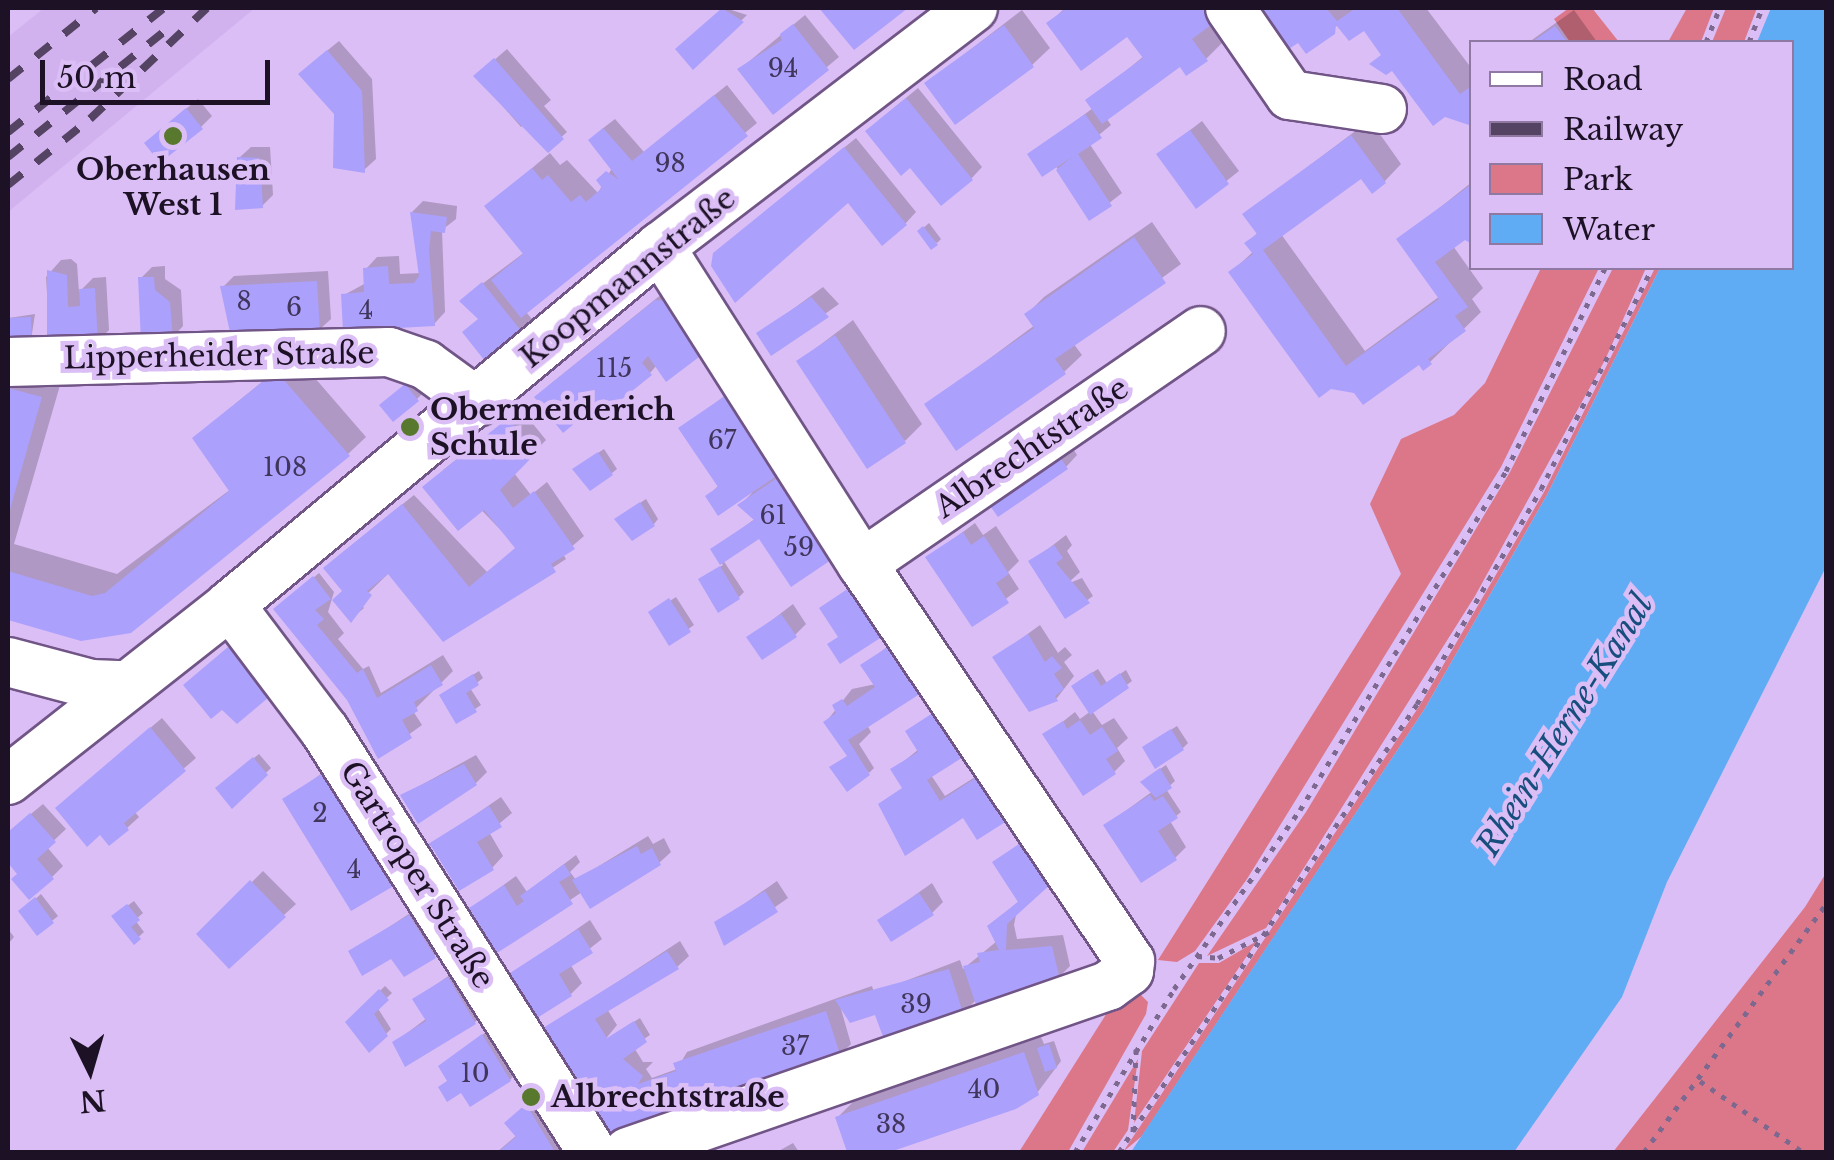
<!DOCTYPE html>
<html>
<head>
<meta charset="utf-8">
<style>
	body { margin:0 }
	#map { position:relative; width:1834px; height:1160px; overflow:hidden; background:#dbbef5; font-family:"Libre Baskerville",serif }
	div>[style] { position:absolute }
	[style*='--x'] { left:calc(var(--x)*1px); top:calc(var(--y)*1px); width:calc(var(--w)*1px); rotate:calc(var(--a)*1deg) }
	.built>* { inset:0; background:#d2b2ee }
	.green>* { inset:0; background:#dc778a }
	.water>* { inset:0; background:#5facf5 }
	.shadow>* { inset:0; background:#0003 }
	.building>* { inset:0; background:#aca0fd }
	.path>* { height:5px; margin-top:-2.5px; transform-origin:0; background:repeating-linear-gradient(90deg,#7d698f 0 5px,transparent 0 13px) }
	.roads { filter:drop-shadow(2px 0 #705586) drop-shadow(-2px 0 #705586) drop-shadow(0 2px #705586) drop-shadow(0 -2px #705586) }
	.minor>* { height:48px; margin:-24px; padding:0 24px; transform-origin:24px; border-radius:24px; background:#fff }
	.rail>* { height:8px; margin-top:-4px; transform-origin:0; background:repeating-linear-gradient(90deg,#544362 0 18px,transparent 0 36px) }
	.dots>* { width:28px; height:28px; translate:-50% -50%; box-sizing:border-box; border:5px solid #dbbef5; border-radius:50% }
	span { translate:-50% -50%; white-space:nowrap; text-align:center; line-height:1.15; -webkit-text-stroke:9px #dbbef5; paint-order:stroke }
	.number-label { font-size:25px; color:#40355b }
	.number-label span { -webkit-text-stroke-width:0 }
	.poi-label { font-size:30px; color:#1c1125; font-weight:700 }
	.left { translate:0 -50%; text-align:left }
	.street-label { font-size:30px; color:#1c1125 }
	.water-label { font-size:32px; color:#174e7d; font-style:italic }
	.frame { position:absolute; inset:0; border:10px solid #1c1125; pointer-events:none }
	.legend { position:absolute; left:1469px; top:40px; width:325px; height:230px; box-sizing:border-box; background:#dbbef5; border:2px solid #8f79a2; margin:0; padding:12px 18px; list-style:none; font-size:30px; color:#1c1125 }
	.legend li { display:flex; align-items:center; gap:20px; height:50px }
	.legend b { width:50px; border:2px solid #8f79a2 }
	.north { position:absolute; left:40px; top:1020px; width:100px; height:100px; -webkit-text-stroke:8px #dbbef5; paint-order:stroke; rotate:175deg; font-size:28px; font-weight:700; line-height:40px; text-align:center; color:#1c1125 }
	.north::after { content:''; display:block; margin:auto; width:35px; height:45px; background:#1c1125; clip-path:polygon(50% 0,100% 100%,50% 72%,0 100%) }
	.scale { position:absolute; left:40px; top:60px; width:230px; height:45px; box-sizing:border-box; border:5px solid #1c1125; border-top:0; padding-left:12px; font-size:30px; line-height:35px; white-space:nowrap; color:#1c1125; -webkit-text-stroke:8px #dbbef5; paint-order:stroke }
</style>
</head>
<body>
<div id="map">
	<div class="built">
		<i style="clip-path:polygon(44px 8px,255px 8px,8px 212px,8px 37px)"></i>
	</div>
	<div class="green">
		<i style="clip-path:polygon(1569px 8px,1592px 8px,1619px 42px,1570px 42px,1554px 19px)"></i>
		<i style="clip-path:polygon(1687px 8px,1714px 8px,1701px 42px,1668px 42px)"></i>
		<i style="clip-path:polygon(1726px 8px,1757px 8px,1744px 42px,1712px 42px)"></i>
		<i style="clip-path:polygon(1541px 268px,1599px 268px,1501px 467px,1247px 879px,1195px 951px,1177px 962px,1158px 960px,1401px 574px,1370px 504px,1401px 439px,1454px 415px,1485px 383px)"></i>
		<i style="clip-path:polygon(1613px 268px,1646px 268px,1605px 360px,1475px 596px,1266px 928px,1207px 956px,1306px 812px,1510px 472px)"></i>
		<i style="clip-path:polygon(1655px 268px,1660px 268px,1547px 495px,1424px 710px,1142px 1136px,1123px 1152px,1420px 705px,1544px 492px)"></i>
		<i style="clip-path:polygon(1826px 873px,1826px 1152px,1613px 1152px,1805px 907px)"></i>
		<i style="clip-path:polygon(1257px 941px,1134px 1123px,1142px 1051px,1199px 963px,1219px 963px)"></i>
		<i style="clip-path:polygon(1134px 988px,1148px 1002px,1146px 1014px,1068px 1152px,1019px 1152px,1117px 997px)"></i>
		<i style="clip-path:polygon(1138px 1059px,1128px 1130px,1113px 1152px,1082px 1152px)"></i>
	</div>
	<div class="water">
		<i style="clip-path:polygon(1771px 8px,1826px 8px,1826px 567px,1667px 882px,1622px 997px,1514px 1152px,1131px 1152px,1424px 710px,1547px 495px,1660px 268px,1792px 268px,1792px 42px,1757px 42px)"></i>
	</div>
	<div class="shadow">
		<i style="clip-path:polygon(725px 8px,747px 15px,693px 67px,678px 49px)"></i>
		<i style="clip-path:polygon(1065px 8px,1227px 8px,1209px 23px,1223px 42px,1206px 59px,1181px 64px,1106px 118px,1111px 125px,1089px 143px,1122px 193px,1090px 218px,1055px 165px,1030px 155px,1093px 108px,1089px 101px,1144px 56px,1128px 33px,1049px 23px)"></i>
		<i style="clip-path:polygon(1245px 8px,1426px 8px,1472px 69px,1472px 122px,1383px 54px,1364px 28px,1340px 25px,1298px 39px)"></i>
		<i style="clip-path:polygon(1022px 10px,1050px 48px,1032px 65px,927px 83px)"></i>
		<i style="clip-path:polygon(1574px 10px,1597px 42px,1529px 42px)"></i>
		<i style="clip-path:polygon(805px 15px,839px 57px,774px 111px,740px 69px)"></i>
		<i style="clip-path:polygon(339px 41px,372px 79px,376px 159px,364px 170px,312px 63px)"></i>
		<i style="clip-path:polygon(507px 49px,551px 100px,544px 106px,567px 132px,548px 149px,536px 114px,521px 127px,476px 76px)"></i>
		<i style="clip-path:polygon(727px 85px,757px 123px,526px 312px,532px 319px,485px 358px,474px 290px,525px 252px,487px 206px,550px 153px,560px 165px,567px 160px,598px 193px,612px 168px,602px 129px,615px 119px,644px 152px)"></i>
		<i style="clip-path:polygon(918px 88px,982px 167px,971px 179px,879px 120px)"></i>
		<i style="clip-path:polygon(198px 99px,212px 116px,201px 127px,158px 132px)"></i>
		<i style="clip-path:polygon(1370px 120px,1401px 164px,1384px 182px,1362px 175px,1281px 234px,1365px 351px,1440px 296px,1399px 240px,1472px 182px,1472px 241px,1466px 237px,1453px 246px,1483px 288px,1472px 299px,1481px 312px,1430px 362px,1420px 362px,1364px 402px,1231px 272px,1254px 251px,1248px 243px,1258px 232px,1245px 214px)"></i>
		<i style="clip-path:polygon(1202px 121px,1239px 171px,1196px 205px,1159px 154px)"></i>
		<i style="clip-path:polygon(856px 138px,916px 212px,905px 224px,848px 200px,728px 242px)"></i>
		<i style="clip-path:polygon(251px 147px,270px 147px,273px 195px,262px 206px,239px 158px)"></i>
		<i style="clip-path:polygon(423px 201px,457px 206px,456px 219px,442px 230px,445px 312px,434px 324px,344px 295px,366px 283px,366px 269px,377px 257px,399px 256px,400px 274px,421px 273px,412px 212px)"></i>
		<i style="clip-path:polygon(1152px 222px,1181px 264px,1073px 343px,1082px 355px,1064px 372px,927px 405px,1035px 325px,1027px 314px,1044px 297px)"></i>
		<i style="clip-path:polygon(929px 223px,941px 239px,937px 243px,920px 231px)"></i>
		<i style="clip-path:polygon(71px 259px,77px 264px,79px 292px,93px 278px,106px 277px,109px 330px,97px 342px,50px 344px,46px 277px,61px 260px)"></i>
		<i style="clip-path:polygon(165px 266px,165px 279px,181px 290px,183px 326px,172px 338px,141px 278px,152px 267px)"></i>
		<i style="clip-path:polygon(328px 271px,331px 319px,319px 330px,223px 287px,234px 276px)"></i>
		<i style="clip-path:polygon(823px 287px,839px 304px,771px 352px,759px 334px)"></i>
		<i style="clip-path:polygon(668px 289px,657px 365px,650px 373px,605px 396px,548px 386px)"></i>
		<i style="clip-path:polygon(8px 292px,9px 318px,35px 314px,31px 340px,8px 341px)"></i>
		<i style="clip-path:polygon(853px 320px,922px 424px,905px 441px,799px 361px)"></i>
		<i style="clip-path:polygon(295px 355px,366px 437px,348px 454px,81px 639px,8px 617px,8px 388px,30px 365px,63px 375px,14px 544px,117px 574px,231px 489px,213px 422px)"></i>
		<i style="clip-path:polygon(411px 381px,422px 394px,417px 399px,387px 400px)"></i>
		<i style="clip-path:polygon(737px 387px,772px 477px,795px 465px,760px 536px,723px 560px,744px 592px,739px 597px,706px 575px,723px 565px,713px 550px,756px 518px,740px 505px,752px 493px,708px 496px,720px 484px,681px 428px)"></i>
		<i style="clip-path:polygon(521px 409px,546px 440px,514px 473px,531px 495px,547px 482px,584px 536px,563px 554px,566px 559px,444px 639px,390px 572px,359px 602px,364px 608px,351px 619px,337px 557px,414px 495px,487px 572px,518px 548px,443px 470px)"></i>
		<i style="clip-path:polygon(1066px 438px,1077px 455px,1066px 467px,986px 496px)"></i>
		<i style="clip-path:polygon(604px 449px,617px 469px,612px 473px,580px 465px)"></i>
		<i style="clip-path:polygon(646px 499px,658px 519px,654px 524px,622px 515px)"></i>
		<i style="clip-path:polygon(975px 523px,983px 535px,996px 526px,1019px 561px,1008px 572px,1019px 589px,972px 624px,929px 557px)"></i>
		<i style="clip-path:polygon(1066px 535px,1072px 545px,1067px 551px,1080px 572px,1067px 584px,1082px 578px,1093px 596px,1066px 615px,1031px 562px)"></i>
		<i style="clip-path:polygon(319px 573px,334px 592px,328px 612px,344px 633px,338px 639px,363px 669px,369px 666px,381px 693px,443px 655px,453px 671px,413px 711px,422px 725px,379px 756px,356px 711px,277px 609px)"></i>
		<i style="clip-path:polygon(676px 597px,694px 625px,670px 642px,653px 612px)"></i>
		<i style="clip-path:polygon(793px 604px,806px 624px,795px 635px,750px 637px)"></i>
		<i style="clip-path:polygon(1040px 625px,1058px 653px,1065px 647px,1072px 655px,1064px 662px,1074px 676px,1057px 698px,1030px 709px,995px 658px)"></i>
		<i style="clip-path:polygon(912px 627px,867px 725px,871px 732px,859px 744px,874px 768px,869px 773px,826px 722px,852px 689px,876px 684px,863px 666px)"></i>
		<i style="clip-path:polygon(241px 638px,279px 684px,237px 721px,198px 674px)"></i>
		<i style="clip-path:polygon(1098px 669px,1107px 683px,1126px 670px,1132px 681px,1092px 711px,1102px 725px,1114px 718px,1128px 738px,1117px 748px,1125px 761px,1114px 772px,1046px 735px,1075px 712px,1080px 719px,1091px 711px,1079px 681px)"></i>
		<i style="clip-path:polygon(479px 671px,483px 678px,470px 688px,481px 705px,457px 721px,447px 691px)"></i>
		<i style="clip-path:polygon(951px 700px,931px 775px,945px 796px,994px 765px,964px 815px,905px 787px,893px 770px,919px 749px,908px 732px)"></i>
		<i style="clip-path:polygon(162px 718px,196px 758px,134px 811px,139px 817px,127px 828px,69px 797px)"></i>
		<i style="clip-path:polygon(1177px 726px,1188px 743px,1183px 748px,1150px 743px)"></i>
		<i style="clip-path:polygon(259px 754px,271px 768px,233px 805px,223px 783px)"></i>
		<i style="clip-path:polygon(476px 755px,487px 772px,476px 783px,403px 795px)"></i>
		<i style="clip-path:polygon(335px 764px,402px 873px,390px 885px,286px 799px)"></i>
		<i style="clip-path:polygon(1166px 765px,1175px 781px,1166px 789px,1181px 812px,1170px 821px,1186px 847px,1175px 858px,1106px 825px,1153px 791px,1148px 777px)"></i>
		<i style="clip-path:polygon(501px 797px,512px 813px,489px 832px,503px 856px,492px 868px,433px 844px)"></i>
		<i style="clip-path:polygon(43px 804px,66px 829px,47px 847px,63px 866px,52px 877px,19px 874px,8px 859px,8px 833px)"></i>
		<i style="clip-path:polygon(1037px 831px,1057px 861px,1065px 860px,1017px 910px,1014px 925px,1017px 939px,1063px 935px,1070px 966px,1058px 978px,992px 1003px,977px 999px,963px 1013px,887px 1039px,876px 1010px,851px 1020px,839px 1002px,851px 1044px,840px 1055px,690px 1105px,687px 1097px,658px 1116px,617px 1130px,607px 1127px,569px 1065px,578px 1056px,566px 1060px,547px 1028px,680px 941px,689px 956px,677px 967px,607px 1009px,617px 1025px,604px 1041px,640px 1018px,650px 1035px,633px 1046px,643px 1062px,653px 1062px,646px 1069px,652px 1078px,677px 1069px,687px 1052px,843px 996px,872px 986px,874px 993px,960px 960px,963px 969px,997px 941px,990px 926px,1020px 900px,995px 862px)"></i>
		<i style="clip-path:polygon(648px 836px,653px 844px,664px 838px,671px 852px,659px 863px,582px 892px,498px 949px,472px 908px,516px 876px,527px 892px,576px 855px,580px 862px,570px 872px,576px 880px)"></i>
		<i style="clip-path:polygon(263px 871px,296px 904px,229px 965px,200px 934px)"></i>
		<i style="clip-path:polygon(777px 881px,788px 898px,725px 942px,717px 923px)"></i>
		<i style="clip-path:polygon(932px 883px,943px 902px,932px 913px,880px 920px)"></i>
		<i style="clip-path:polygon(41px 894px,58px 916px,38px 932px,22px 911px)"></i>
		<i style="clip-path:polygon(134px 901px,143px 913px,135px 920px,144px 932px,134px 941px,119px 912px)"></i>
		<i style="clip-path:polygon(421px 906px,445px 944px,434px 956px,351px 952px)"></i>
		<i style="clip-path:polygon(590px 920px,602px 939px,570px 964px,582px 983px,571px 994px,513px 973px)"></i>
		<i style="clip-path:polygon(8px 929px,14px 937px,8px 944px)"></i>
		<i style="clip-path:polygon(460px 968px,486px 1011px,475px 1022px,395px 1042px,427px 1018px,415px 999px)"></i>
		<i style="clip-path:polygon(385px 986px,392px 993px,377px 1007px,391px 1029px,370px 1050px,348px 1022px)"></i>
		<i style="clip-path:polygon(495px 1025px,521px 1068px,510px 1080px,449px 1079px,441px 1067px)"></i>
		<i style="clip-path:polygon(1041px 1037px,1044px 1044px,1054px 1041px,1061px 1061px,1037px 1093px,929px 1138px,850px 1152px,838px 1117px,855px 1100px)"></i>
		<i style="clip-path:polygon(539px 1092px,565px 1152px,497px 1152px,517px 1135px,508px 1124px)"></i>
		<i style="clip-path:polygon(793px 1143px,799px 1152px,777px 1152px)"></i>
	</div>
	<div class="building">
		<i style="clip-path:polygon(722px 8px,744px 22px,693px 70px,675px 49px)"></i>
		<i style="clip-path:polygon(819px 8px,908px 8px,854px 50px)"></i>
		<i style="clip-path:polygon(1067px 8px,1215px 8px,1222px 17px,1192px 39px,1208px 61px,1186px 76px,1180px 67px,1102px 124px,1085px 100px,1143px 58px,1127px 37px,1081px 71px,1046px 23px)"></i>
		<i style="clip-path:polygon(1248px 8px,1326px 8px,1337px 21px,1356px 8px,1397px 8px,1460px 94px,1472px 86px,1472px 126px,1445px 117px,1433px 126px,1392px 71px,1386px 75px,1369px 64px,1381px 55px,1364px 31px,1349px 41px,1336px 25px,1335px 34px,1306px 54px,1298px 43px,1281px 54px)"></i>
		<i style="clip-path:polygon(793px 24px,829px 70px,773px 115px,737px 69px,782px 40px,780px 34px)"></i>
		<i style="clip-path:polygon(1004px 25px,1034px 67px,955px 125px,924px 83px)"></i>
		<i style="clip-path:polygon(1555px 26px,1567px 42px,1532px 42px)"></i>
		<i style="clip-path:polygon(327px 50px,362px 91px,365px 173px,333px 168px,334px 114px,298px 74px)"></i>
		<i style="clip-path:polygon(494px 58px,564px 139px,548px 153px,473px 76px)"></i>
		<i style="clip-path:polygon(714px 95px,748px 136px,521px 318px,491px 280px,523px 254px,484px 206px,532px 168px,542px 180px,548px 175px,571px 202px,580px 195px,586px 202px,602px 188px,596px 180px,606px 171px,619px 180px,588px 140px,603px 128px,632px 161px)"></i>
		<i style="clip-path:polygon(906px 98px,973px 180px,941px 206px,910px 168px,901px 176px,865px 131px)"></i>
		<i style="clip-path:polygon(186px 108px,203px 129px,160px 163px,144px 143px)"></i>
		<i style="clip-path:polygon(1085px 114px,1102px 138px,1078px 154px,1112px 206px,1089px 221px,1056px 170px,1072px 157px,1042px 177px,1027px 154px)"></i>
		<i style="clip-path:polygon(1190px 130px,1229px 184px,1196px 209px,1156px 154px)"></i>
		<i style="clip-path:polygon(1351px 135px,1386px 183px,1372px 194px,1361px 179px,1263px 250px,1346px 366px,1439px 299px,1396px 239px,1472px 184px,1472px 244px,1465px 240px,1435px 262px,1468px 307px,1455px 316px,1466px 331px,1428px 359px,1432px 364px,1423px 371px,1419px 365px,1363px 405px,1354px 393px,1331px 389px,1319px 398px,1228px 272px,1253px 254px,1244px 243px,1257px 234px,1242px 214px)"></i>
		<i style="clip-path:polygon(844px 147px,907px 225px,882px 246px,848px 203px,735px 303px,711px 266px,713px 253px)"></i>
		<i style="clip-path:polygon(237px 157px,260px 158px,263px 208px,235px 210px)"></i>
		<i style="clip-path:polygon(410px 212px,447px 217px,445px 233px,431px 231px,429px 250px,435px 326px,343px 331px,341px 294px,364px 292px,363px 268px,388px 266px,389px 284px,414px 283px,419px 276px)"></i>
		<i style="clip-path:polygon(923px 226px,938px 245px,931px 250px,917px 231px)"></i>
		<i style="clip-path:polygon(1134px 237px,1166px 283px,1055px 359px,1066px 374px,956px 451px,924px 404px,1034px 328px,1024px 314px)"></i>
		<i style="clip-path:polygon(47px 270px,67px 275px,68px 307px,80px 306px,79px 289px,95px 288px,98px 344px,47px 347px)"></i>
		<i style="clip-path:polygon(138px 277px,154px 277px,155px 290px,170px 302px,173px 340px,141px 342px)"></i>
		<i style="clip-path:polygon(317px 281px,320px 332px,231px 337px,220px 286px)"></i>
		<i style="clip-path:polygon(482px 282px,522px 332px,485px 361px,462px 332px,478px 319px,459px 301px)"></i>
		<i style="clip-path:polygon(811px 297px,829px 317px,771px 356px,756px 333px)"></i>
		<i style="clip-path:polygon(655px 300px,669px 301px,703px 354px,666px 382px,648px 356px,642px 363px,652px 375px,611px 408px,604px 399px,563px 433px,534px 397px)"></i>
		<i style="clip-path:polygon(31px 317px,32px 343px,8px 344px,8px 318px)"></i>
		<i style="clip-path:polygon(835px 335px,906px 443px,867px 469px,796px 361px)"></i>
		<i style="clip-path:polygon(276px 371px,350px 456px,131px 633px,81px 641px,8px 620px,8px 571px,92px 596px,105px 593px,229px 491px,192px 438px)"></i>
		<i style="clip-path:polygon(405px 384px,419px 401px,393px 422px,379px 405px)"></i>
		<i style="clip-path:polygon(8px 388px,42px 397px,9px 513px,8px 513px)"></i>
		<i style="clip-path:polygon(725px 396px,778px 475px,718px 516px,705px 496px,718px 487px,678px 428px)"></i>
		<i style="clip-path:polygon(508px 418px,536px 453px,500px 490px,513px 508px,534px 491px,575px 549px,551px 564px,556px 572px,443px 642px,388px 574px,367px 591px,372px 595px,351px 623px,332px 600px,342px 591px,323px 568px,402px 504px,469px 587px,515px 548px,484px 510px,458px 531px,422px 487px)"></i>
		<i style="clip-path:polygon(1053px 447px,1068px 469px,998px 517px,983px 496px)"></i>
		<i style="clip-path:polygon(598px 452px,613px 475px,590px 491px,572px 469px)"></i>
		<i style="clip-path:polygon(783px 474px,837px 556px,791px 587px,759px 539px,720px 565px,710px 549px,754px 520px,737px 505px)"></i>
		<i style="clip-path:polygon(640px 502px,655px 526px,632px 541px,614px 519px)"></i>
		<i style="clip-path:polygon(963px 532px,971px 545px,984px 536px,1009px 574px,996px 583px,1009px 603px,972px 627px,925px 557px)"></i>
		<i style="clip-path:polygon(1054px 545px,1063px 558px,1056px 563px,1090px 603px,1065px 619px,1028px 561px)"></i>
		<i style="clip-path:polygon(720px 566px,740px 599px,718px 613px,698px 579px)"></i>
		<i style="clip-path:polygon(313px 576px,331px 599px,315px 610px,324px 619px,317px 625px,357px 673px,363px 669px,377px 698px,431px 665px,443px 685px,414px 702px,418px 711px,402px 720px,412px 738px,378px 759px,347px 700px,273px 609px)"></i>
		<i style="clip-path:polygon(855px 584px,888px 633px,840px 664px,827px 644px,838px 637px,819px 608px)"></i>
		<i style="clip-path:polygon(669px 598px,691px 632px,669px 646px,648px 612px)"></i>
		<i style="clip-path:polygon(781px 614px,797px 637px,762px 660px,746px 637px)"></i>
		<i style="clip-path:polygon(1028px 634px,1045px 662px,1052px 656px,1062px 668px,1054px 674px,1064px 689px,1055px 696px,1058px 701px,1029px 712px,992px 657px)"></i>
		<i style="clip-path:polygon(894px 643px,926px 690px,848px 740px,870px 775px,847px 792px,829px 767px,847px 756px,823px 722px,836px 713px,832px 705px,842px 699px,847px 706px,875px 687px,860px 665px)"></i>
		<i style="clip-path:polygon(228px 647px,269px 697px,237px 724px,222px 710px,211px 719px,183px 685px)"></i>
		<i style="clip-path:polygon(1092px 672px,1101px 686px,1120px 673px,1129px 688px,1090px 715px,1071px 686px)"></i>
		<i style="clip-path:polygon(473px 674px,479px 685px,466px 693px,477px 712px,456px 724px,439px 695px)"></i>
		<i style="clip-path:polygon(939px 709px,968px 754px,927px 780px,940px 801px,982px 774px,1010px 819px,977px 840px,963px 818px,905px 856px,878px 804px,902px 788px,890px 769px,918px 752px,905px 731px)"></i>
		<i style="clip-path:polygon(1080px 720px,1090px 735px,1102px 727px,1118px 751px,1106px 759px,1116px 774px,1083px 796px,1042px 734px,1063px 721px,1067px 729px)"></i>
		<i style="clip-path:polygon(150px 727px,186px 771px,124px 823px,129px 830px,109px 846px,100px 835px,87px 847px,55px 808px)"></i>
		<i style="clip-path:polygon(1171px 729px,1184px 750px,1155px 769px,1142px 747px)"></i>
		<i style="clip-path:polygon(253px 757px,268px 775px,232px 809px,215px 788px)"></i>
		<i style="clip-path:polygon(464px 764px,477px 785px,418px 824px,400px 795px)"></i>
		<i style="clip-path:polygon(1160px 768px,1172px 788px,1156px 798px,1140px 782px)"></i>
		<i style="clip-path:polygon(322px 774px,392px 887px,351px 911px,282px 799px)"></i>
		<i style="clip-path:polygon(1150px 795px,1154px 801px,1163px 796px,1178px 818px,1158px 831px,1177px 860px,1141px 883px,1103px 825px)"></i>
		<i style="clip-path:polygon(489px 806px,502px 827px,477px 842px,494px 870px,459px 891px,431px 846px,425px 846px)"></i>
		<i style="clip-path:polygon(30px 813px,56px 842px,37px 859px,54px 879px,29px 900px,11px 879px,17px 874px,8px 863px,8px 832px)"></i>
		<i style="clip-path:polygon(1025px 840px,1052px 883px,1007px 924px,1006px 950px,1052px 946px,1060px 980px,976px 1005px,963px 966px,980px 962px,977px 953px,999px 950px,987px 926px,1018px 902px,992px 862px)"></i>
		<i style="clip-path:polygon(637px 846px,641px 854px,652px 848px,661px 865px,590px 909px,572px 880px)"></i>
		<i style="clip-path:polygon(564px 864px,571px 875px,559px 882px,573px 904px,497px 953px,469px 908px,504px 885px,517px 906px,524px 901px,520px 896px)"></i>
		<i style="clip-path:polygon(250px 880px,286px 917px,229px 969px,196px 934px)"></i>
		<i style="clip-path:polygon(765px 891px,778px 912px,724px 946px,714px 922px)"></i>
		<i style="clip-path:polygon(919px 893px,934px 915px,891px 942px,877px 920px)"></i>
		<i style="clip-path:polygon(35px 897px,54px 923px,37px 936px,18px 911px)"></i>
		<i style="clip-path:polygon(127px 904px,140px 920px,131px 927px,141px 939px,134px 945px,111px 916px)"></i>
		<i style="clip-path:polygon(409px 915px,436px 958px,404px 977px,391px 959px,362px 976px,348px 951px)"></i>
		<i style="clip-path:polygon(578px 929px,593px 953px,559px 974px,572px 996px,537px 1018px,510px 973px)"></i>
		<i style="clip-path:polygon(667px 951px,679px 969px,595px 1019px,607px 1038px,634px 1021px,647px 1042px,623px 1059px,643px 1076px,638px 1084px,676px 1071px,673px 1063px,826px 1011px,841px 1057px,688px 1108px,686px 1102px,617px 1133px,606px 1129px,543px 1028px)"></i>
		<i style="clip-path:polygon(949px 969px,964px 1016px,885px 1042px,875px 1015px,850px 1023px,835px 1000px)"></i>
		<i style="clip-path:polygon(448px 977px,476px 1024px,405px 1067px,392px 1042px,426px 1021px,412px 999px)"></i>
		<i style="clip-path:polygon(379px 989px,389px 1000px,374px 1014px,388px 1036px,369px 1053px,345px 1022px)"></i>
		<i style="clip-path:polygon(482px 1034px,511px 1081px,470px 1107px,461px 1093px,447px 1102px,438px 1087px,447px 1081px,438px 1066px)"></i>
		<i style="clip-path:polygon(1049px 1044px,1057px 1068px,1045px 1072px,1037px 1048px)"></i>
		<i style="clip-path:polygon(1024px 1052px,1039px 1095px,1016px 1109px,890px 1152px,847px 1152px,835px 1117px)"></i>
		<i style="clip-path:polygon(526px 1104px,555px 1152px,498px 1152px,516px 1137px,504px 1123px)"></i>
	</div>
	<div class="path">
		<i style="--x:1706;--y:42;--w:37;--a:-68"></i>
		<i style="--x:1749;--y:42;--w:36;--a:-69"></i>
		<i style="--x:1197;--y:956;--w:21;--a:5"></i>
		<i style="--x:1218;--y:958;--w:57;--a:-27"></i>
		<i style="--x:1700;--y:1081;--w:125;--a:34.6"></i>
		<i style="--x:1133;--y:1132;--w:83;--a:-87.9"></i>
		<i style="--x:1075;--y:1152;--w:191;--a:-58.7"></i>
		<i style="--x:1174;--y:989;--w:219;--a:-54.9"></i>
		<i style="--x:1300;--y:810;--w:397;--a:-58.7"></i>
		<i style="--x:1506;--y:471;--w:226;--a:-64"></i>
		<i style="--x:1119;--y:1152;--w:538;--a:-56.37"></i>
		<i style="--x:1417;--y:704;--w:248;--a:-60"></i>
		<i style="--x:1541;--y:489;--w:247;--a:-63.3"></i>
		<i style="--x:1644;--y:1152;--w:308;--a:-53.7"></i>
	</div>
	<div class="roads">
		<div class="minor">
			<i style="--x:1230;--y:8;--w:106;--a:55.4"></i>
			<i style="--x:1290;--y:95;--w:93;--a:8.7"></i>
			<i style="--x:8;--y:362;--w:381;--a:-1.5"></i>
			<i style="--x:389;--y:352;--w:39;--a:19"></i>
			<i style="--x:426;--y:365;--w:63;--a:36"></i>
			<i style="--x:862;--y:564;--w:411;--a:-34.5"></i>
			<i style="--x:230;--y:605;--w:158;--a:53"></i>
			<i style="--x:325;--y:731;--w:499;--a:57.6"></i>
			<i style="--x:8;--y:662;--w:86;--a:14.8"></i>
			<i style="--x:91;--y:684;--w:33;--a:2"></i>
			<i style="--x:8;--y:780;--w:283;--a:-38.2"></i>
			<i style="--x:230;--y:605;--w:560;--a:-39.78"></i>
			<i style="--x:660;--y:247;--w:394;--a:-37.4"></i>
			<i style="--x:628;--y:1152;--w:508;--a:-19.08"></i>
			<i style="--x:1108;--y:986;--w:26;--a:-36"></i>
			<i style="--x:1129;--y:971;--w:10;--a:-84"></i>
			<i style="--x:1130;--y:961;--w:479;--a:-124"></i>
			<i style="--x:862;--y:564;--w:376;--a:-122.5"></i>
		</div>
	</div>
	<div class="rail">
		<i style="--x:8;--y:79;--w:113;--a:-38.9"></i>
		<i style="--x:8;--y:132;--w:199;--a:-38.5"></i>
		<i style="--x:8;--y:157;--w:209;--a:-38.8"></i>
		<i style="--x:8;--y:185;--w:105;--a:-38.8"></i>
		<i style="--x:90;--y:119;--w:161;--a:-43.5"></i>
	</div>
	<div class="dots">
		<i style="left:173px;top:136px;background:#58782e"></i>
		<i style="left:410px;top:427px;background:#58782e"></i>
		<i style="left:531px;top:1097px;background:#58782e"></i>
	</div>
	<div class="number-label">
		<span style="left:783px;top:69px">94</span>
		<span style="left:670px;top:164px">98</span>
		<span style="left:244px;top:302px">8</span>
		<span style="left:294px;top:308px">6</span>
		<span style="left:366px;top:311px">4</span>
		<span style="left:614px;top:369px">115</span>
		<span style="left:722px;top:441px">67</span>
		<span style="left:285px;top:468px">108</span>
		<span style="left:773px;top:516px">61</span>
		<span style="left:799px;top:548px">59</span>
		<span style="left:320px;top:814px">2</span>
		<span style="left:354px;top:870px">4</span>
		<span style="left:916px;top:1005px">39</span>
		<span style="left:795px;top:1047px">37</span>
		<span style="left:475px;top:1074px">10</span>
		<span style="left:984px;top:1090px">40</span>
		<span style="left:891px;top:1125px">38</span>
	</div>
	<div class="poi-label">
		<span style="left:173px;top:187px">Oberhausen<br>West 1</span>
		<span class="left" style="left:430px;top:427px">Obermeiderich<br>Schule</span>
		<span class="left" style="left:551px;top:1097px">Albrechtstraße</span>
	</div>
	<div class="street-label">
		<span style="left:628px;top:278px;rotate:-39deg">Koopmannstraße</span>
		<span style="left:219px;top:356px;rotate:-1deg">Lipperheider Straße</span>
		<span style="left:1032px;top:448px;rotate:-34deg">Albrechtstraße</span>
		<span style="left:417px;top:875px;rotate:58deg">Gartroper Straße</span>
	</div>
	<div class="water-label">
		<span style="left:1565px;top:725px;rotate:-58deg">Rhein-Herne-Kanal</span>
	</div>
	<div class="frame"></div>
	<ul class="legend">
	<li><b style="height:12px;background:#fff"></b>Road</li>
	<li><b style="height:12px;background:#544362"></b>Railway</li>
	<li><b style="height:28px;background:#dc778a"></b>Park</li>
	<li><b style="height:28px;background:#5facf5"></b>Water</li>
	</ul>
	<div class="north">N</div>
	<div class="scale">50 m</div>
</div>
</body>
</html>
